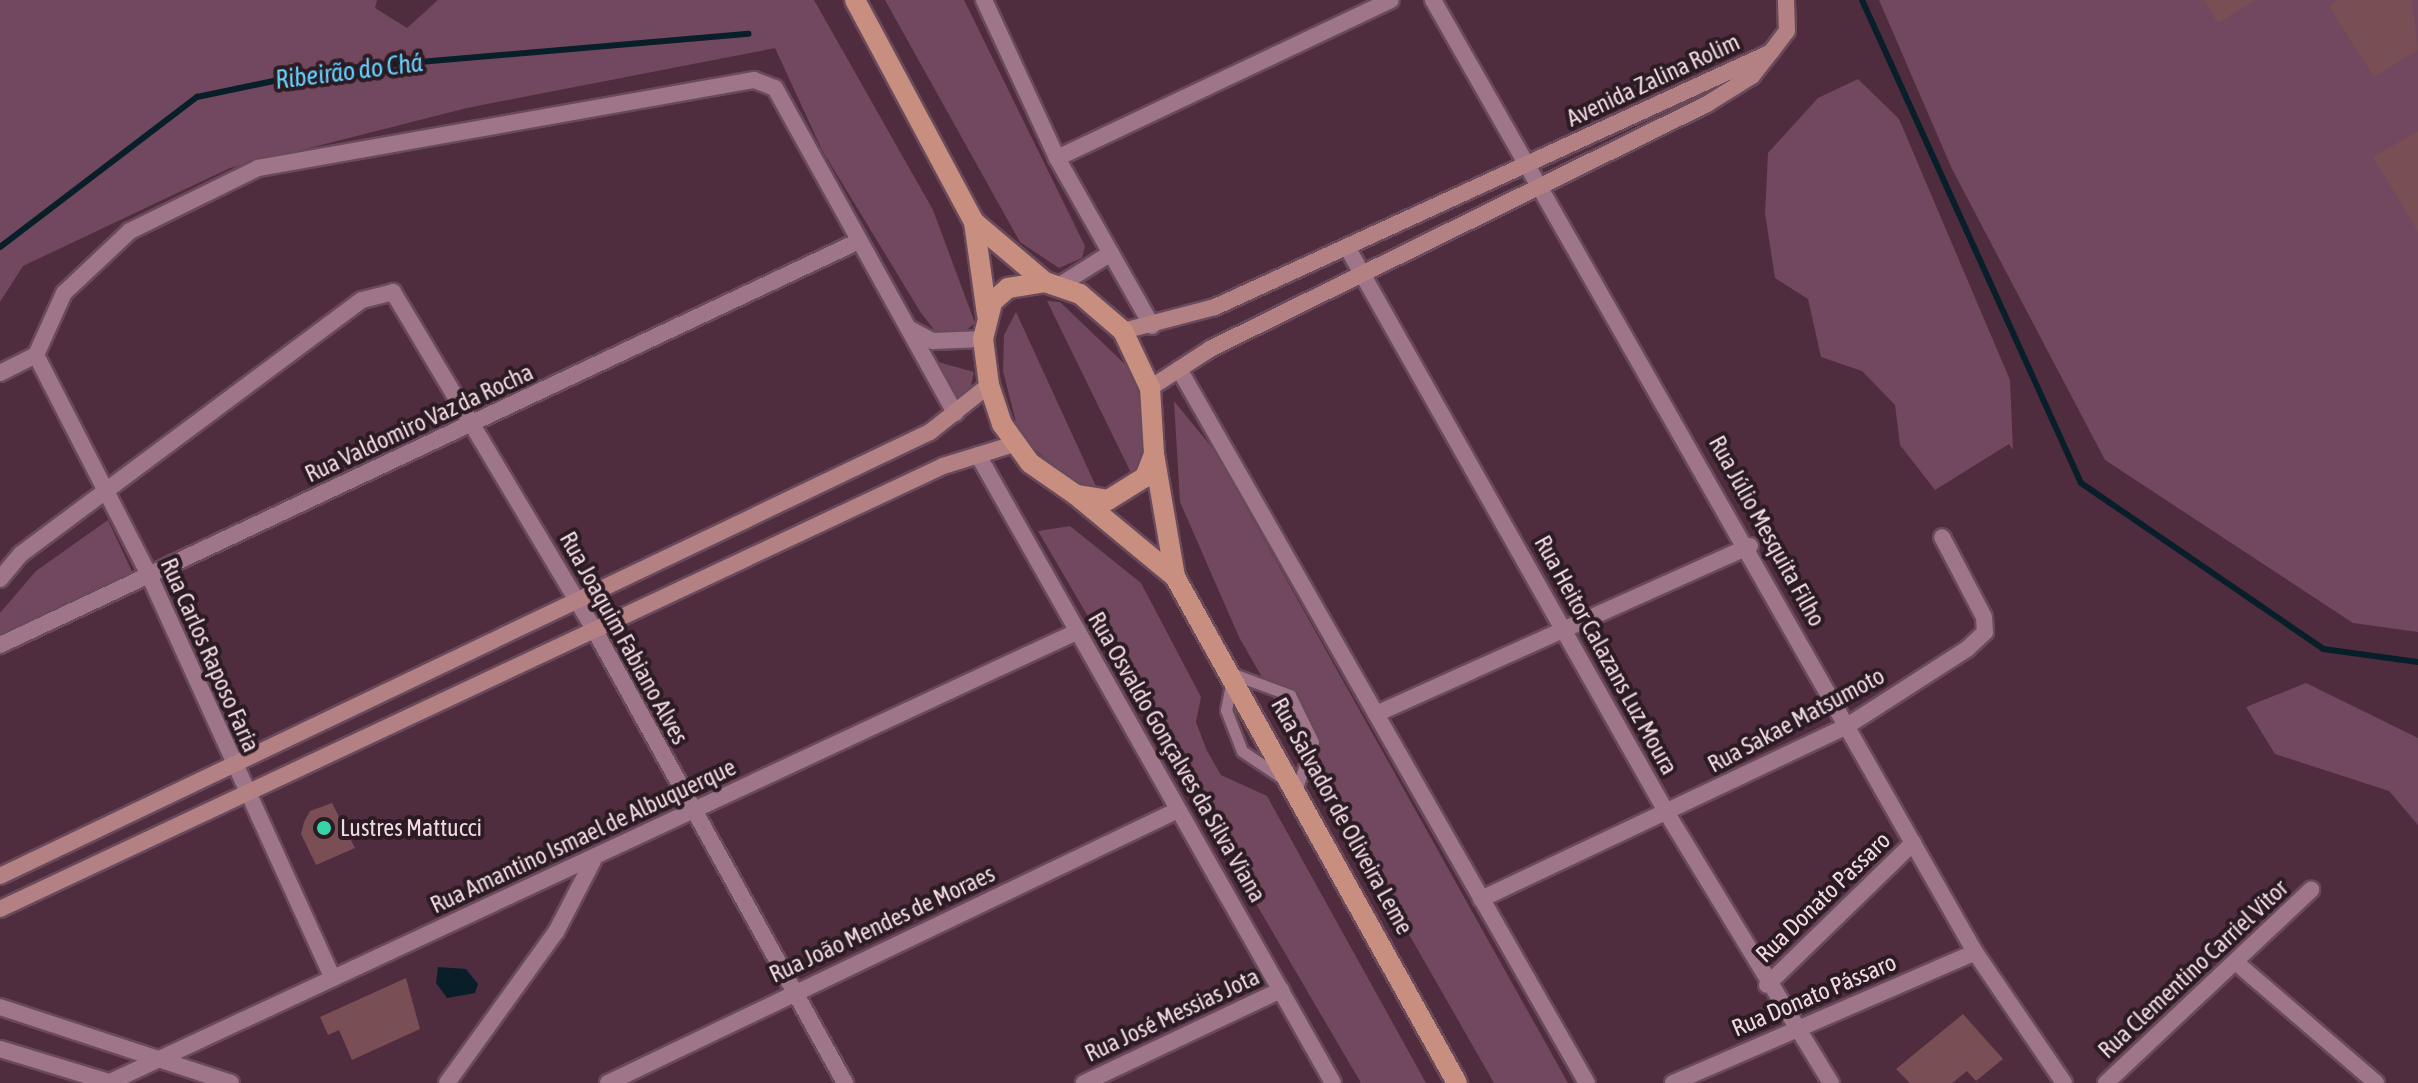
<!DOCTYPE html>
<html>
<head>
<meta charset="utf-8">
<style>
	body { margin:0 }
	#map { position:relative; width:2418px; height:1083px; overflow:hidden; background:#502c3f; font-family:"Asap Condensed",sans-serif }
	div>[style] { position:absolute }
	[style*='--x'] { left:calc(var(--x)*1px); top:calc(var(--y)*1px); width:calc(var(--w)*1px); rotate:calc(var(--a)*1deg) }
	.green>* { inset:0; background:#72485e }
	.water>* { inset:0; background:#081f29 }
	.stream>* { height:6px; margin:-3px; padding:0 3px; transform-origin:3px; border-radius:3px; background:#081f29 }
	.building>* { inset:0; background:#794e55 }
	.roads { filter:drop-shadow(2px 0 #694a5b) drop-shadow(-2px 0 #694a5b) drop-shadow(0 2px #694a5b) drop-shadow(0 -2px #694a5b) }
	.service>* { height:11px; margin:-5.5px; padding:0 5.5px; transform-origin:5.5px; border-radius:5.5px; background:#9e7589 }
	.minor>* { height:16px; margin:-8px; padding:0 8px; transform-origin:8px; border-radius:8px; background:#9e7589 }
	.secondary>* { height:16px; margin:-8px; padding:0 8px; transform-origin:8px; border-radius:8px; background:#b38184 }
	.primary>* { height:20px; margin:-10px; padding:0 10px; transform-origin:10px; border-radius:10px; background:#c88e80 }
	.dots>* { width:22px; height:22px; translate:-50% -50%; box-sizing:border-box; border:4px solid #2b1b23; border-radius:50% }
	span { translate:-50% -50%; white-space:nowrap; text-align:center; line-height:1.15; -webkit-text-stroke:8px #2b1b23; paint-order:stroke }
	.street-label { font-size:24px; color:#f1d9e4 }
	.poi-label { font-size:24px; color:#f1d9e4 }
	.left { translate:0 -50%; text-align:left }
	.water-label { font-size:26px; color:#65d1fe; font-style:italic }
</style>
</head>
<body>
<div id="map">
	<div class="green">
		<i style="clip-path:polygon(0 0,377px 0,375px 8px,407px 28px,438px 0,814px 0,933px 210px,975px 323px,958px 337px,936px 332px,921px 313px,822px 150px,775px 48px,467px 108px,230px 168px,23px 266px,0 302px)"></i>
		<i style="clip-path:polygon(885px 0,964px 0,1085px 246px,1082px 258px,1059px 268px,1020px 242px)"></i>
		<i style="clip-path:polygon(1879px 0,2418px 0,2418px 632px,2353px 623px,2105px 460px,1952px 169px)"></i>
		<i style="clip-path:polygon(1858px 79px,1899px 119px,2010px 380px,2013px 450px,2009px 444px,1935px 490px,1900px 445px,1895px 405px,1862px 371px,1821px 357px,1808px 299px,1775px 278px,1765px 213px,1768px 153px,1818px 98px)"></i>
		<i style="clip-path:polygon(1047px 301px,1060px 302px,1132px 371px,1146px 422px,1146px 458px,1135px 481px)"></i>
		<i style="clip-path:polygon(1016px 312px,1100px 495px,1086px 493px,1030px 445px,1016px 422px,1003px 371px,1004px 335px)"></i>
		<i style="clip-path:polygon(938px 362px,974px 372px,968px 399px,958px 400px)"></i>
		<i style="clip-path:polygon(1174px 401px,1214px 450px,1568px 1083px,1494px 1083px,1239px 637px,1180px 502px)"></i>
		<i style="clip-path:polygon(108px 520px,134px 576px,0 637px,0 613px,36px 571px)"></i>
		<i style="clip-path:polygon(1070px 526px,1141px 583px,1201px 697px,1196px 722px,1207px 751px,1221px 775px,1267px 796px,1426px 1083px,1361px 1083px,1038px 531px)"></i>
		<i style="clip-path:polygon(2306px 683px,2418px 738px,2418px 825px,2389px 791px,2275px 754px,2246px 707px)"></i>
	</div>
	<div class="water">
		<i style="clip-path:polygon(438px 967px,466px 969px,478px 984px,475px 993px,447px 998px,436px 983px)"></i>
	</div>
	<div class="stream">
		<i style="--x:1862;--y:0;--w:530;--a:65.61"></i>
		<i style="--x:2081;--y:483;--w:293;--a:34.4"></i>
		<i style="--x:2323;--y:649;--w:96;--a:7.8"></i>
		<i style="--x:0;--y:247;--w:248;--a:-37.3"></i>
		<i style="--x:197;--y:97;--w:132;--a:-11.8"></i>
		<i style="--x:326;--y:70;--w:424;--a:-4.9"></i>
	</div>
	<div class="building">
		<i style="clip-path:polygon(2204px 0,2255px 0,2218px 23px)"></i>
		<i style="clip-path:polygon(2338px 0,2412px 0,2418px 50px,2374px 77px,2329px 6px)"></i>
		<i style="clip-path:polygon(2418px 131px,2418px 231px,2373px 157px)"></i>
		<i style="clip-path:polygon(332px 803px,355px 848px,316px 865px,301px 834px,304px 822px,310px 811px)"></i>
		<i style="clip-path:polygon(406px 978px,420px 1029px,352px 1060px,339px 1030px,328px 1035px,320px 1017px)"></i>
		<i style="clip-path:polygon(1963px 1014px,2003px 1059px,1976px 1081px,1967px 1071px,1952px 1083px,1910px 1083px,1896px 1069px)"></i>
	</div>
	<div class="roads">
		<div class="service">
			<i style="--x:1233;--y:674;--w:61;--a:20.2"></i>
			<i style="--x:1290;--y:695;--w:52;--a:63.9"></i>
			<i style="--x:1313;--y:742;--w:49;--a:109.2"></i>
			<i style="--x:1297;--y:788;--w:66;--a:-146.1"></i>
			<i style="--x:1242;--y:751;--w:44;--a:-111.3"></i>
			<i style="--x:1226;--y:710;--w:37;--a:-79"></i>
		</div>
		<div class="minor">
			<i style="--x:984;--y:0;--w:174;--a:65.2"></i>
			<i style="--x:1057;--y:158;--w:193;--a:60.5"></i>
			<i style="--x:1433;--y:0;--w:1095;--a:60.35"></i>
			<i style="--x:1975;--y:952;--w:158;--a:55.8"></i>
			<i style="--x:1057;--y:158;--w:369;--a:-25.3"></i>
			<i style="--x:1347;--y:247;--w:652;--a:60.53"></i>
			<i style="--x:1668;--y:815;--w:314;--a:58.7"></i>
			<i style="--x:1060;--y:285;--w:60;--a:-32.1"></i>
			<i style="--x:910;--y:329;--w:26;--a:28"></i>
			<i style="--x:933;--y:341;--w:50;--a:-2.3"></i>
			<i style="--x:36;--y:355;--w:247;--a:62.8"></i>
			<i style="--x:149;--y:575;--w:443;--a:65.5"></i>
			<i style="--x:1179;--y:369;--w:822;--a:60.26"></i>
			<i style="--x:0;--y:373;--w:40;--a:-26.6"></i>
			<i style="--x:36;--y:355;--w:68;--a:-65.7"></i>
			<i style="--x:64;--y:293;--w:91;--a:-43.2"></i>
			<i style="--x:130;--y:231;--w:143;--a:-26.2"></i>
			<i style="--x:258;--y:168;--w:504;--a:-10.06"></i>
			<i style="--x:754;--y:80;--w:22;--a:21"></i>
			<i style="--x:775;--y:88;--w:372;--a:61"></i>
			<i style="--x:978;--y:455;--w:721;--a:60.52"></i>
			<i style="--x:0;--y:579;--w:33;--a:-50"></i>
			<i style="--x:21;--y:554;--w:425;--a:-36.7"></i>
			<i style="--x:362;--y:300;--w:32;--a:-14"></i>
			<i style="--x:393;--y:292;--w:395;--a:59.2"></i>
			<i style="--x:595;--y:631;--w:517;--a:61.05"></i>
			<i style="--x:0;--y:645;--w:947;--a:-25.19"></i>
			<i style="--x:1376;--y:714;--w:410;--a:-24.2"></i>
			<i style="--x:1481;--y:899;--w:405;--a:-25.3"></i>
			<i style="--x:1847;--y:726;--w:143;--a:-32.7"></i>
			<i style="--x:1967;--y:649;--w:25;--a:-43"></i>
			<i style="--x:1985;--y:632;--w:15;--a:-94"></i>
			<i style="--x:1984;--y:617;--w:90;--a:-117.7"></i>
			<i style="--x:2239;--y:965;--w:181;--a:40.7"></i>
			<i style="--x:1767;--y:985;--w:204;--a:-44.2"></i>
			<i style="--x:0;--y:1007;--w:243;--a:18.2"></i>
			<i style="--x:0;--y:1049;--w:117;--a:16.9"></i>
			<i style="--x:108;--y:1083;--w:1070;--a:-24.98"></i>
			<i style="--x:447;--y:1083;--w:186;--a:-54.2"></i>
			<i style="--x:556;--y:932;--w:80;--a:-62.5"></i>
			<i style="--x:608;--y:1083;--w:632;--a:-25.59"></i>
			<i style="--x:1084;--y:1083;--w:218;--a:-25.3"></i>
			<i style="--x:1673;--y:1083;--w:329;--a:-23.4"></i>
			<i style="--x:2106;--y:1083;--w:282;--a:-43.3"></i>
		</div>
		<div class="secondary">
			<i style="--x:1123;--y:331;--w:95;--a:-14.6"></i>
			<i style="--x:1215;--y:307;--w:607;--a:-24.62"></i>
			<i style="--x:1150;--y:388;--w:72;--a:-33"></i>
			<i style="--x:1210;--y:349;--w:554;--a:-26.24"></i>
			<i style="--x:1707;--y:104;--w:53;--a:-31.9"></i>
			<i style="--x:1752;--y:76;--w:31;--a:-52"></i>
			<i style="--x:1771;--y:52;--w:26;--a:-53"></i>
			<i style="--x:1787;--y:31;--w:31;--a:-92"></i>
			<i style="--x:0;--y:876;--w:1031;--a:-25.52"></i>
			<i style="--x:930;--y:432;--w:75;--a:-38.5"></i>
			<i style="--x:0;--y:909;--w:1042;--a:-25.16"></i>
			<i style="--x:943;--y:466;--w:74;--a:-17.2"></i>
		</div>
		<div class="primary">
			<i style="--x:855;--y:0;--w:252;--a:61.8"></i>
			<i style="--x:974;--y:222;--w:93;--a:40.2"></i>
			<i style="--x:974;--y:222;--w:94;--a:82"></i>
			<i style="--x:1045;--y:282;--w:37;--a:19"></i>
			<i style="--x:1080;--y:294;--w:57;--a:40.7"></i>
			<i style="--x:1123;--y:331;--w:63;--a:64.7"></i>
			<i style="--x:1150;--y:388;--w:66;--a:86.5"></i>
			<i style="--x:1154;--y:454;--w:25;--a:111"></i>
			<i style="--x:1145;--y:477;--w:44;--a:148.1"></i>
			<i style="--x:1108;--y:500;--w:32;--a:-171"></i>
			<i style="--x:1076;--y:495;--w:56;--a:-145.2"></i>
			<i style="--x:1030;--y:463;--w:48;--a:-125.7"></i>
			<i style="--x:1002;--y:424;--w:41;--a:-108.4"></i>
			<i style="--x:989;--y:385;--w:46;--a:-97.4"></i>
			<i style="--x:983;--y:339;--w:38;--a:-76"></i>
			<i style="--x:992;--y:302;--w:21;--a:-41"></i>
			<i style="--x:1008;--y:288;--w:37;--a:-9"></i>
			<i style="--x:1154;--y:454;--w:125;--a:80.3"></i>
			<i style="--x:1076;--y:495;--w:129;--a:39.6"></i>
			<i style="--x:1175;--y:577;--w:579;--a:60.87"></i>
		</div>
	</div>
	<div class="dots">
		<i style="left:324px;top:828px;background:#37d4a6"></i>
	</div>
	<div class="street-label">
		<span style="left:1653px;top:80px;rotate:-25deg">Avenida Zalina Rolim</span>
		<span style="left:419px;top:423px;rotate:-25deg">Rua Valdomiro Vaz da Rocha</span>
		<span style="left:1767px;top:531px;rotate:61deg">Rua Júlio Mesquita Filho</span>
		<span style="left:624px;top:638px;rotate:61deg">Rua Joaquim Fabiano Alves</span>
		<span style="left:210px;top:655px;rotate:66deg">Rua Carlos Raposo Faria</span>
		<span style="left:1606px;top:655px;rotate:61deg">Rua Heitor Calazans Luz Moura</span>
		<span style="left:1796px;top:720px;rotate:-28deg">Rua Sakae Matsumoto</span>
		<span style="left:1177px;top:757px;rotate:60deg">Rua Osvaldo Gonçalves da Silva Viana</span>
		<span style="left:1342px;top:816px;rotate:61deg">Rua Salvador de Oliveira Leme</span>
		<span style="left:583px;top:836px;rotate:-25deg">Rua Amantino Ismael de Albuquerque</span>
		<span style="left:1823px;top:897px;rotate:-44deg">Rua Donato Passaro</span>
		<span style="left:882px;top:924px;rotate:-25deg">Rua João Mendes de Moraes</span>
		<span style="left:2193px;top:969px;rotate:-43deg">Rua Clementino Carriel Vitor</span>
		<span style="left:1814px;top:995px;rotate:-23deg">Rua Donato Pássaro</span>
		<span style="left:1172px;top:1015px;rotate:-25deg">Rua José Messias Jota</span>
	</div>
	<div class="poi-label">
		<span class="left" style="left:340px;top:828px">Lustres Mattucci</span>
	</div>
	<div class="water-label">
		<span style="left:349px;top:72px;rotate:-7deg">Ribeirão do Chá</span>
	</div>
</div>
</body>
</html>
